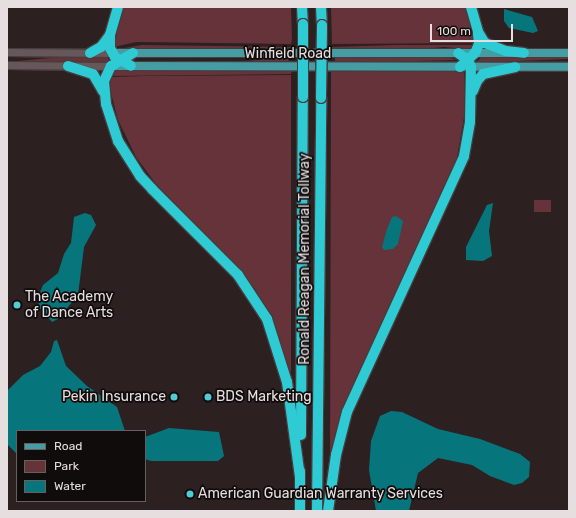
<!DOCTYPE html>
<html>
<head>
<meta charset="utf-8">
<style>
	body { margin:0 }
	#map { position:relative; width:576px; height:518px; overflow:hidden; background:#2c2021; font-family:Rubik,sans-serif }
	div>[style] { position:absolute }
	[style*='--x'] { left:calc(var(--x)*1px); top:calc(var(--y)*1px); width:calc(var(--w)*1px); rotate:calc(var(--a)*1deg) }
	.green>* { inset:0; background:#653339 }
	.water>* { inset:0; background:#07767c }
	.roads { filter:drop-shadow(1px 0 #473d3e) drop-shadow(-1px 0 #473d3e) drop-shadow(0 1px #473d3e) drop-shadow(0 -1px #473d3e) }
	.minor>* { height:7px; margin:-3.5px; padding:0 3.5px; transform-origin:3.5px; border-radius:3.5px; background:#665859 }
	.major>* { height:8px; margin:-4px; padding:0 4px; transform-origin:4px; border-radius:4px; background:#459da3 }
	.highway>* { height:10px; margin:-5px; padding:0 5px; transform-origin:5px; border-radius:5px; background:#2fcbd4 }
	.bridges { filter:drop-shadow(1px 0 #473d3e) drop-shadow(-1px 0 #473d3e) drop-shadow(0 1px #473d3e) drop-shadow(0 -1px #473d3e) }
	.highway-bridge>* { height:10px; margin:-5px; padding:0 5px; transform-origin:5px; border-radius:5px; background:#2fcbd4 }
	.dots>* { width:11px; height:11px; translate:-50% -50%; box-sizing:border-box; border:2px solid #110c0c; border-radius:50% }
	span { translate:-50% -50%; white-space:nowrap; text-align:center; line-height:1.15; -webkit-text-stroke:3.5px #110c0c; paint-order:stroke }
	.street-label { font-size:14px; color:#e7dedf }
	.poi-label { font-size:14px; color:#e7dedf }
	.left { translate:0 -50%; text-align:left }
	.right { translate:-100% -50%; text-align:right }
	.frame { position:absolute; inset:0; border:8px solid #e7dedf; pointer-events:none }
	.legend { position:absolute; left:16px; top:430px; width:130px; height:72px; box-sizing:border-box; background:#110c0c; border:1px solid #676060; margin:0; padding:5px 7px; list-style:none; font-size:12px; color:#e7dedf }
	.legend li { display:flex; align-items:center; gap:8px; height:20px }
	.legend b { width:20px; border:1px solid #676060 }
	.scale { position:absolute; left:430px; top:24px; width:83px; height:18px; box-sizing:border-box; border:2px solid #e7dedf; border-top:0; padding-left:5px; font-size:12px; line-height:14px; white-space:nowrap; color:#e7dedf; -webkit-text-stroke:3px #110c0c; paint-order:stroke }
</style>
</head>
<body>
<div id="map">
	<div class="green">
		<i style="clip-path:polygon(122px 7px,291px 7px,292px 39px,291px 44px,136px 42px,114px 47px)"></i>
		<i style="clip-path:polygon(331px 7px,466px 7px,476px 43px,332px 44px)"></i>
		<i style="clip-path:polygon(142px 45px,292px 47px,292px 49px,118px 49px)"></i>
		<i style="clip-path:polygon(395px 45px,476px 45px,474px 50px,444px 47px,411px 50px,332px 49px,332px 47px)"></i>
		<i style="clip-path:polygon(72px 56px,106px 56px,109px 60px,107px 63px,7px 62px)"></i>
		<i style="clip-path:polygon(288px 57px,289px 63px,222px 63px)"></i>
		<i style="clip-path:polygon(335px 57px,447px 57px,457px 60px,335px 63px)"></i>
		<i style="clip-path:polygon(482px 57px,569px 57px,569px 59px,475px 63px)"></i>
		<i style="clip-path:polygon(114px 70px,292px 70px,291px 74px,110px 76px)"></i>
		<i style="clip-path:polygon(331px 71px,464px 71px,465px 112px,456px 163px,425px 238px,347px 400px,330px 462px)"></i>
		<i style="clip-path:polygon(291px 75px,291px 371px,289px 372px,274px 322px,255px 289px,236px 265px,156px 184px,136px 157px,118px 120px,108px 82px,109px 78px,113px 77px,143px 76px)"></i>
		<i style="clip-path:polygon(534px 200px,551px 200px,551px 212px,534px 212px)"></i>
	</div>
	<div class="water">
		<i style="clip-path:polygon(504px 9px,532px 17px,538px 31px,533px 33px,509px 28px,504px 21px)"></i>
		<i style="clip-path:polygon(493px 203px,489px 231px,492px 256px,483px 261px,466px 260px,466px 247px,487px 205px)"></i>
		<i style="clip-path:polygon(85px 213px,91px 215px,96px 225px,84px 247px,78px 295px,58px 319px,52px 322px,39px 307px,38px 297px,43px 285px,58px 273px,64px 254px,71px 243px,74px 217px)"></i>
		<i style="clip-path:polygon(396px 216px,403px 221px,398px 244px,393px 249px,384px 250px,382px 247px,387px 229px,392px 217px)"></i>
		<i style="clip-path:polygon(57px 340px,66px 366px,87px 386px,117px 407px,125px 431px,17px 431px,17px 454px,7px 444px,7px 391px,23px 375px,40px 366px,51px 352px,54px 341px)"></i>
		<i style="clip-path:polygon(391px 411px,402px 412px,438px 429px,480px 439px,520px 454px,530px 462px,529px 477px,522px 483px,514px 485px,490px 476px,472px 465px,438px 458px,418px 473px,409px 511px,376px 511px,369px 470px,371px 441px,380px 416px)"></i>
		<i style="clip-path:polygon(169px 428px,219px 432px,224px 456px,218px 461px,151px 461px,145px 459px,145px 437px)"></i>
	</div>
	<div class="roads">
		<div class="minor">
			<i style="--x:7;--y:52;--w:105;--a:0.5"></i>
			<i style="--x:7;--y:65;--w:104;--a:0.6"></i>
		</div>
		<div class="major">
			<i style="--x:112;--y:53;--w:457;--a:0"></i>
			<i style="--x:111;--y:66;--w:458;--a:0.1"></i>
		</div>
		<div class="highway">
			<i style="--x:118;--y:7;--w:29;--a:106"></i>
			<i style="--x:110;--y:35;--w:13;--a:90"></i>
			<i style="--x:110;--y:48;--w:10;--a:61"></i>
			<i style="--x:115;--y:57;--w:18;--a:29"></i>
			<i style="--x:302;--y:7;--w:17;--a:87"></i>
			<i style="--x:321;--y:7;--w:18;--a:87"></i>
			<i style="--x:471;--y:7;--w:26;--a:74"></i>
			<i style="--x:478;--y:32;--w:13;--a:58"></i>
			<i style="--x:485;--y:43;--w:22;--a:21"></i>
			<i style="--x:506;--y:51;--w:18;--a:6"></i>
			<i style="--x:90;--y:53;--w:13;--a:-29"></i>
			<i style="--x:101;--y:47;--w:15;--a:-53"></i>
			<i style="--x:133;--y:53;--w:26;--a:149"></i>
			<i style="--x:111;--y:66;--w:17;--a:115"></i>
			<i style="--x:104;--y:81;--w:23;--a:85"></i>
			<i style="--x:106;--y:104;--w:39;--a:72"></i>
			<i style="--x:118;--y:141;--w:41;--a:57.8"></i>
			<i style="--x:140;--y:176;--w:18;--a:47"></i>
			<i style="--x:152;--y:189;--w:122;--a:45"></i>
			<i style="--x:238;--y:275;--w:53;--a:56.6"></i>
			<i style="--x:267;--y:319;--w:66;--a:72.4"></i>
			<i style="--x:287;--y:382;--w:96;--a:82.2"></i>
			<i style="--x:68;--y:66;--w:26;--a:18"></i>
			<i style="--x:93;--y:74;--w:20;--a:60"></i>
			<i style="--x:460;--y:67;--w:21;--a:-43"></i>
			<i style="--x:475;--y:53;--w:10;--a:-66"></i>
			<i style="--x:479;--y:44;--w:10;--a:-96"></i>
			<i style="--x:473;--y:91;--w:11;--a:-68"></i>
			<i style="--x:477;--y:81;--w:9;--a:-49"></i>
			<i style="--x:483;--y:74;--w:33;--a:-12"></i>
			<i style="--x:301;--y:435;--w:338;--a:-89.7"></i>
			<i style="--x:300;--y:511;--w:40;--a:-90"></i>
			<i style="--x:317;--y:511;--w:413;--a:-89.4"></i>
			<i style="--x:328;--y:511;--w:57;--a:-81.9"></i>
			<i style="--x:336;--y:455;--w:44;--a:-75.7"></i>
			<i style="--x:347;--y:412;--w:281;--a:-65.4"></i>
			<i style="--x:464;--y:156;--w:35;--a:-80"></i>
			<i style="--x:470;--y:122;--w:55;--a:-89"></i>
			<i style="--x:471;--y:67;--w:8;--a:-113"></i>
			<i style="--x:468;--y:60;--w:12;--a:-145"></i>
		</div>
	</div>
	<div class="bridges">
		<div class="highway-bridge">
			<i style="--x:303;--y:24;--w:73;--a:90"></i>
			<i style="--x:321;--y:98;--w:73;--a:-89.2"></i>
		</div>
	</div>
	<div class="dots">
		<i style="left:17px;top:305px;background:#51ccd3"></i>
		<i style="left:174px;top:397px;background:#51ccd3"></i>
		<i style="left:208px;top:397px;background:#51ccd3"></i>
		<i style="left:190px;top:494px;background:#51ccd3"></i>
	</div>
	<div class="street-label">
		<span style="left:288px;top:54px">Winfield Road</span>
		<span style="left:305px;top:259px;rotate:-90deg">Ronald Reagan Memorial Tollway</span>
	</div>
	<div class="poi-label">
		<span class="left" style="left:25px;top:305px">The Academy<br>of Dance Arts</span>
		<span class="right" style="left:166px;top:397px">Pekin Insurance</span>
		<span class="left" style="left:216px;top:397px">BDS Marketing</span>
		<span class="left" style="left:198px;top:494px">American Guardian Warranty Services</span>
	</div>
	<div class="frame"></div>
	<ul class="legend">
	<li><b style="height:5px;background:#459da3"></b>Road</li>
	<li><b style="height:11px;background:#653339"></b>Park</li>
	<li><b style="height:11px;background:#07767c"></b>Water</li>
	</ul>
	<div class="scale">100 m</div>
</div>
</body>
</html>
